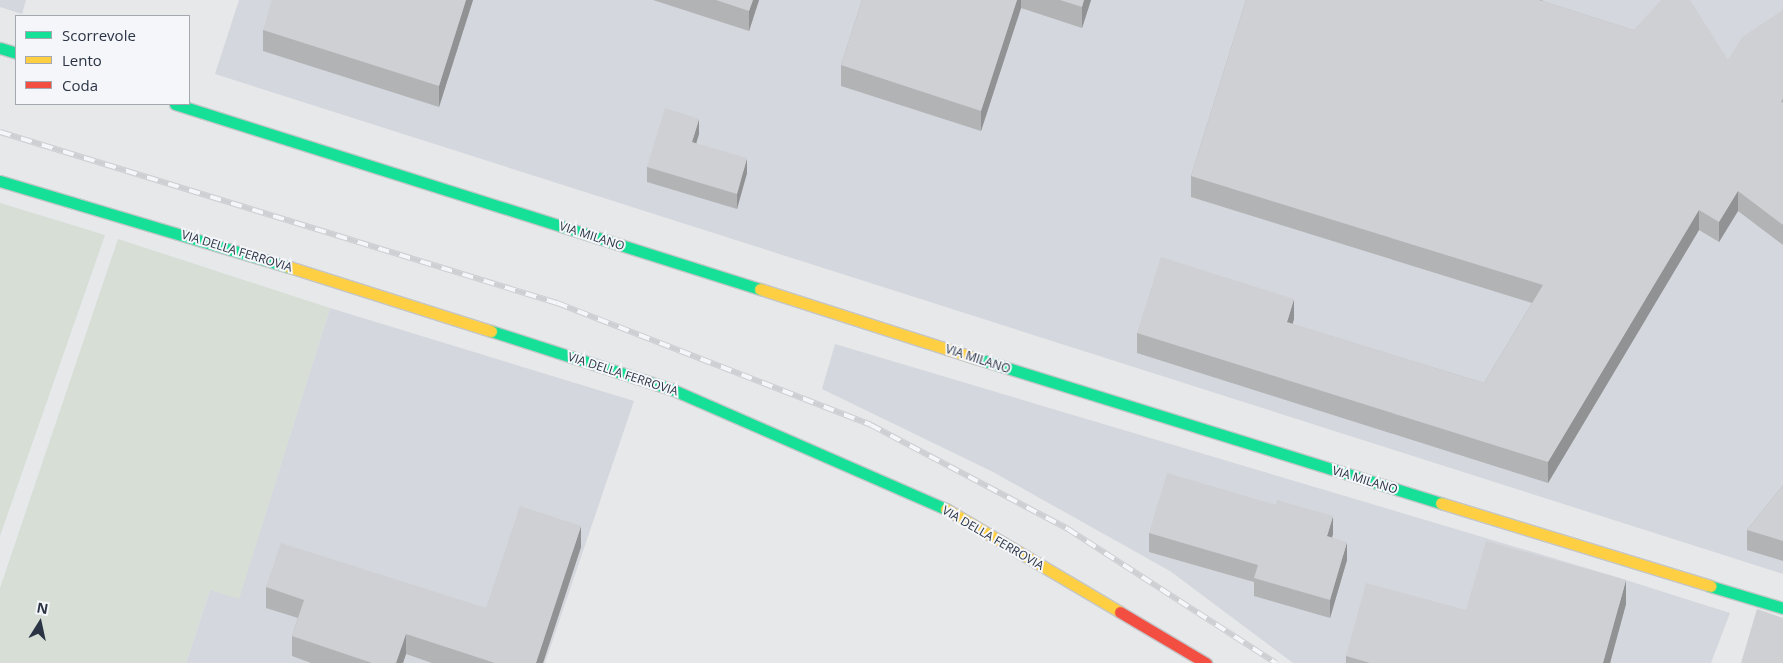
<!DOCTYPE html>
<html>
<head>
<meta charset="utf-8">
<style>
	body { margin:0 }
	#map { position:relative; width:1783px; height:663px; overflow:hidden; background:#e6e8ea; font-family:"Open Sans",sans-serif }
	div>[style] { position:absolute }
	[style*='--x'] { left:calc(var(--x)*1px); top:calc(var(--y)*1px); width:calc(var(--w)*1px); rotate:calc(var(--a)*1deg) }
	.built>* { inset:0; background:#d4d7dd }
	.green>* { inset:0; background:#d6ded6 }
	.roads { filter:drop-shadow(1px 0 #c4c6c8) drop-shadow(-1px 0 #c4c6c8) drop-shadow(0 1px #c4c6c8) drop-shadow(0 -1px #c4c6c8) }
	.fast>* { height:11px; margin:-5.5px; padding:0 5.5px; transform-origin:5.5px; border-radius:5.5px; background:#16e098 }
	.slow>* { height:11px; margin:-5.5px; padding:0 5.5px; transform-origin:5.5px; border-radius:5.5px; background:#ffcf43 }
	.jam>* { height:11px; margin:-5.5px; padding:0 5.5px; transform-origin:5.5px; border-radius:5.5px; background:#f24e42 }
	.rail>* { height:5.5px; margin-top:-2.75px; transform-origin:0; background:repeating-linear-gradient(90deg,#f4f6f9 0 11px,#cecfd2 0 22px); box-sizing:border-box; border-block:1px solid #cecfd2 }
	.wall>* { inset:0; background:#b1b3b5 }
	.shaded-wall>* { inset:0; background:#909294 }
	.building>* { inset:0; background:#ced0d3 }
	span { translate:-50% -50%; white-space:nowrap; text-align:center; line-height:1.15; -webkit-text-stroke:4px #f4f6f9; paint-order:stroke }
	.street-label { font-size:12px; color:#2b3445 }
	.legend { position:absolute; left:15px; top:15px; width:175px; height:90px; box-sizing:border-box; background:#f4f6f9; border:1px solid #a4a8b1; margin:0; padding:6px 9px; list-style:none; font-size:15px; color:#2b3445 }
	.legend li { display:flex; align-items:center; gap:10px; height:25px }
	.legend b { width:25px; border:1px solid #a4a8b1 }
	.north { position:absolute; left:15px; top:598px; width:50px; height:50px; -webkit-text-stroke:4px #f4f6f9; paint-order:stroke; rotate:10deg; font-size:14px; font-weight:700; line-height:20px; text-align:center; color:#2b3445 }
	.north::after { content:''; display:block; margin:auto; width:18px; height:22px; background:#2b3445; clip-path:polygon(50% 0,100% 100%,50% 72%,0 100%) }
</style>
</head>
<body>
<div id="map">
	<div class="built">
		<i style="clip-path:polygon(0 0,26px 0,22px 14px,0 7px)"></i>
		<i style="clip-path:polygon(239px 0,1783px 0,1783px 574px,215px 74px)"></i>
		<i style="clip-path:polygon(330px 308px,634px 401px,545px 663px,186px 663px,210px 590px,239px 598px)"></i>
		<i style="clip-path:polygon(835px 344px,1610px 575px,1730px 613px,1711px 663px,1293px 663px,1170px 571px,993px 472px,822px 389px)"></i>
	</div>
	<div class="green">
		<i style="clip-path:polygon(0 203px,105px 235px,0 536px)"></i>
		<i style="clip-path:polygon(118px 239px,330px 308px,239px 599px,210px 590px,186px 663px,0 663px,0 588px)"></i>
	</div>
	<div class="roads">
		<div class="fast">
			<i style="--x:0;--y:48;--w:17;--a:17"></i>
			<i style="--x:175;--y:104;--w:614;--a:17.55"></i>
			<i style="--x:0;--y:181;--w:302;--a:16.6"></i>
			<i style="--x:491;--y:331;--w:189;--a:17.9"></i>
			<i style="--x:671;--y:389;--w:300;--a:23.6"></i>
			<i style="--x:975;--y:358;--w:488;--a:17.3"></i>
			<i style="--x:1710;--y:586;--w:76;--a:16.8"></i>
		</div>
		<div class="slow">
			<i style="--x:289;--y:267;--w:212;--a:17.6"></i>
			<i style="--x:760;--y:289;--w:226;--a:17.8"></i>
			<i style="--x:1441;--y:503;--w:282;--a:17.1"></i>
			<i style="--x:946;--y:509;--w:202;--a:30.6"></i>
		</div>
		<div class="jam">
			<i style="--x:1120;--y:612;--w:100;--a:30.7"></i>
		</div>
	</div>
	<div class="rail">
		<i style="--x:0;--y:132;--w:583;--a:17.07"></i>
		<i style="--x:557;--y:303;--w:337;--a:21.2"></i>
		<i style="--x:871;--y:425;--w:223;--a:27.8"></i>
		<i style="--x:1068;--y:529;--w:247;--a:32.8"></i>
	</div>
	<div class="wall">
		<i style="clip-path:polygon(473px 0,439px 107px,263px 51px,263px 30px)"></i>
		<i style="clip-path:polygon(653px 0,759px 0,749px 31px)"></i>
		<i style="clip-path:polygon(862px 0,1091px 0,1082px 28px,1021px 8px,981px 131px,841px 86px,841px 65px)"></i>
		<i style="clip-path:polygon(1246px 0,1543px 0,1542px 1px,1728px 60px,1783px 10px,1783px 245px,1738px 211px,1719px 242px,1699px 230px,1548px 483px,1137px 353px,1137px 333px,1294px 319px,1292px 324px,1484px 383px,1532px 303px,1191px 197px,1191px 176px)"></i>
		<i style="clip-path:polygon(699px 134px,696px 143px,747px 173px,737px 209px,647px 182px,647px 167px)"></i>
		<i style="clip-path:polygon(1783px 485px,1783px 561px,1747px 550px,1747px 530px)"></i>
		<i style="clip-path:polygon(1149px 533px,1333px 534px,1332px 537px,1347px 560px,1330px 618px,1254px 596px,1254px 582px,1149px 552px)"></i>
		<i style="clip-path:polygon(581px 547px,543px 663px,432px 663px,406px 654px,403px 663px,311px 663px,292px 656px,292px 636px,298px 618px,266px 608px,266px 587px,486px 608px)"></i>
		<i style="clip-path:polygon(1626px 604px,1610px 663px,1346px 663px,1346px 656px,1466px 610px)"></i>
	</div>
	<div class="shaded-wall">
		<i style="clip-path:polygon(466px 0,473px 0,439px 107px,439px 86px)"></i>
		<i style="clip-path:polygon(753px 0,759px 0,749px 31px,749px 11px)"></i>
		<i style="clip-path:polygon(1017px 0,1021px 0,1021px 8px,981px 131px,981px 111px)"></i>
		<i style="clip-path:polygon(1084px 0,1091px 0,1082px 28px,1082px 7px)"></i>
		<i style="clip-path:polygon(699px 119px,699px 134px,692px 157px,692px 142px)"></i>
		<i style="clip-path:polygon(747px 158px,747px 173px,737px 209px,737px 194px)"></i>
		<i style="clip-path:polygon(1738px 191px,1738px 211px,1719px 242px,1719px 222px)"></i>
		<i style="clip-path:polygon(1699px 210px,1699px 230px,1548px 483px,1548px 462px)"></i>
		<i style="clip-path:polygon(1294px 299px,1294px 319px,1287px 343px,1287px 322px)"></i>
		<i style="clip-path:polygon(1333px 516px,1333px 534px,1327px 554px,1327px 536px)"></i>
		<i style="clip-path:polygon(581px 526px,581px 547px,543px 663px,536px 663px)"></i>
		<i style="clip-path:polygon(1347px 542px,1347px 560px,1330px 618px,1330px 600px)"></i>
		<i style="clip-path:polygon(1626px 580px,1626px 604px,1610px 663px,1603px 663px)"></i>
		<i style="clip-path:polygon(406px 634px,406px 654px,403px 663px,396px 663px)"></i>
	</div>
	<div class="building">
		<i style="clip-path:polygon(272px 0,466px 0,439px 86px,263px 30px)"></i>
		<i style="clip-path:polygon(716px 0,753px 0,749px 11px)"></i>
		<i style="clip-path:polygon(862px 0,1017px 0,981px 111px,841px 65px)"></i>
		<i style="clip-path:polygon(1060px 0,1084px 0,1082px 7px)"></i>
		<i style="clip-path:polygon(1246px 0,1539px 0,1634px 30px,1661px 0,1690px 0,1728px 60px,1742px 37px,1783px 10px,1783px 98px,1781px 102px,1783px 103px,1783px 225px,1738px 191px,1719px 222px,1699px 210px,1548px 462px,1137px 333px,1161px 257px,1294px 299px,1287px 322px,1484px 383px,1543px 285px,1191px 176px)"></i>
		<i style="clip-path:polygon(665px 108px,699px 119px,692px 142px,747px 158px,737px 194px,647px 167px)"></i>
		<i style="clip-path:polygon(1167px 473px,1276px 505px,1277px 500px,1333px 516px,1327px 536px,1347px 542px,1330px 600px,1254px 578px,1258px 565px,1149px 533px)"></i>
		<i style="clip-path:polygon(1783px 485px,1783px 541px,1747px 530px)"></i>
		<i style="clip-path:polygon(520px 506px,581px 526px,536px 663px,495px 663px,406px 634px,396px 663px,372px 663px,292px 636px,304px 600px,266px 587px,281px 543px,486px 608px)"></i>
		<i style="clip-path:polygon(1486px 541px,1626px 580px,1603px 663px,1370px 663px,1346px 656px,1366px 583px,1466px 610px)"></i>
		<i style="clip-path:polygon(1757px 609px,1783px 618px,1783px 663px,1741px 663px)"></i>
	</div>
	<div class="street-label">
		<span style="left:592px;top:236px;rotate:18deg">VIA MILANO</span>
		<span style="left:237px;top:251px;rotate:17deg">VIA DELLA FERROVIA</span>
		<span style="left:978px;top:359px;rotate:18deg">VIA MILANO</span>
		<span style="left:623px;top:374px;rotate:18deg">VIA DELLA FERROVIA</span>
		<span style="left:1365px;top:480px;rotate:17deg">VIA MILANO</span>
		<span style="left:993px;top:538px;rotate:30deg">VIA DELLA FERROVIA</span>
	</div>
	<ul class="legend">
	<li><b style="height:6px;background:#16e098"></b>Scorrevole</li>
	<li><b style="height:6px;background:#ffcf43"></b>Lento</li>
	<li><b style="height:6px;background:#f24e42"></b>Coda</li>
	</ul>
	<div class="north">N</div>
</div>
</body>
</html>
